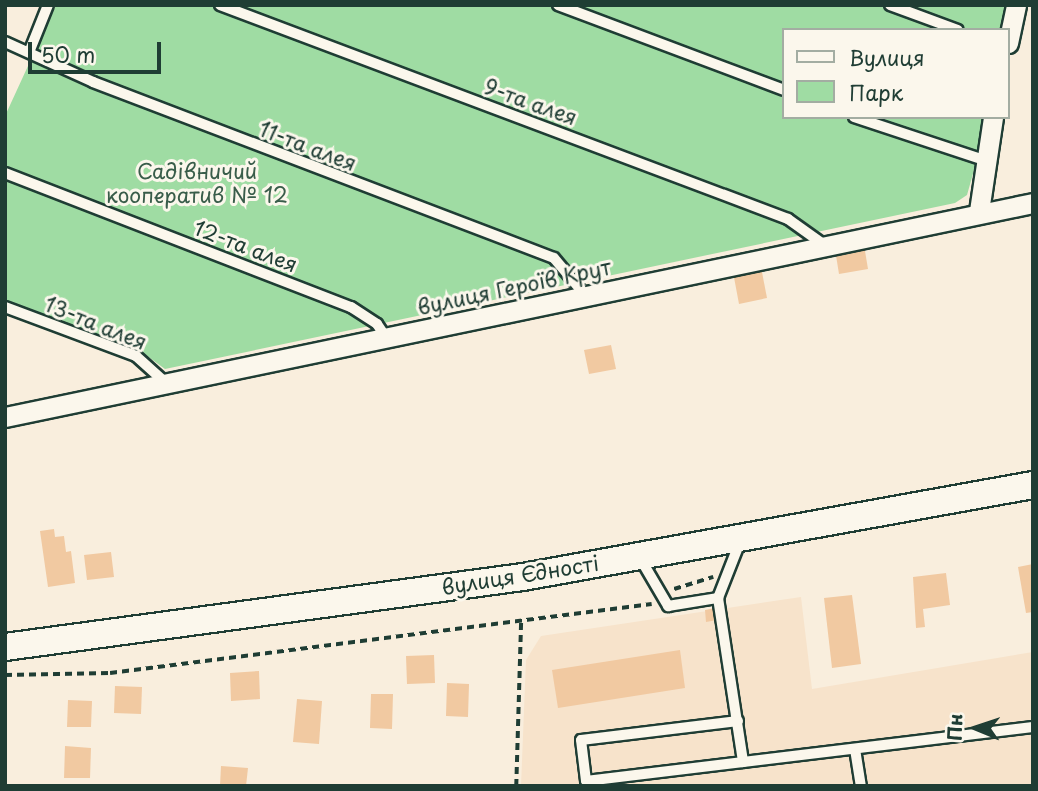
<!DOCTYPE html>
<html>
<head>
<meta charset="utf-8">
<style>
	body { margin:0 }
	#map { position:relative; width:1038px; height:791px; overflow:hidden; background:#f9eedd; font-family:"Playpen Sans",sans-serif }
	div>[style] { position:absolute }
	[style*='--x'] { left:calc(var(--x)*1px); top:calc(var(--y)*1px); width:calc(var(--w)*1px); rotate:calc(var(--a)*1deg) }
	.built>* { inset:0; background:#f7e3cb }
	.green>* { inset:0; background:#9fdca3 }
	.building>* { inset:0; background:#f1c9a1 }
	.path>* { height:3.5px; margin-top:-1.75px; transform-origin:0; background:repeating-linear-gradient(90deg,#1f3d34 0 7px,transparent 0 12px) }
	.roads { filter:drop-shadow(2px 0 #1f3d34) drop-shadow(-2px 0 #1f3d34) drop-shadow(0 2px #1f3d34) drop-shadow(0 -2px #1f3d34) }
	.lane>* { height:10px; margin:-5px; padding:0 5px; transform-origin:5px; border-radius:5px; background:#fbf7ec }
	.street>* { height:19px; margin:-9.5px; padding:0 9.5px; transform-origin:9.5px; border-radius:9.5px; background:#fbf7ec }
	.secondary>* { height:26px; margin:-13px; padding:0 13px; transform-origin:13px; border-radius:13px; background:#fbf7ec }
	span { translate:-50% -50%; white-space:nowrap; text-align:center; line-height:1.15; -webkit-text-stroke:6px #fbf7ec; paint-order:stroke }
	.street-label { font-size:21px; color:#1f3d34 }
	.park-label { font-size:21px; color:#395d4a }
	.frame { position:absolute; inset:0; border:7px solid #1f3d34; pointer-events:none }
	.legend { position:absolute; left:782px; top:28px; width:228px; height:91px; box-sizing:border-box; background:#fbf7ec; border:2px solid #a3ada2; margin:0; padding:9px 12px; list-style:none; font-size:21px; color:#1f3d34 }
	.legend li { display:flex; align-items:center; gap:14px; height:35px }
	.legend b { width:35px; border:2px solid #a3ada2 }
	.north { position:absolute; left:940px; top:693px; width:70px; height:70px; -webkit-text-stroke:5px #fbf7ec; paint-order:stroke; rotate:272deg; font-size:19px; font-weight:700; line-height:28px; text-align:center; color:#1f3d34 }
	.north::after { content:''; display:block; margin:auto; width:24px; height:32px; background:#1f3d34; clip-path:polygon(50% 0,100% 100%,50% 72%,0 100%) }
	.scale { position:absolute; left:28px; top:42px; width:133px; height:32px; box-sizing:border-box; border:4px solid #1f3d34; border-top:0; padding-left:9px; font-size:21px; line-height:24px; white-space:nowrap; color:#1f3d34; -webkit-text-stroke:5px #fbf7ec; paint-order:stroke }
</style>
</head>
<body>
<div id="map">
	<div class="built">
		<i style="clip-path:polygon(801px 597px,812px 689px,1033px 652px,1033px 786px,521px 786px,526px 660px,541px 636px)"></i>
	</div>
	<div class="green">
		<i style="clip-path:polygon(56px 5px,1012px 5px,1007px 30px,784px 30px,784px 117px,989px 117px,967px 195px,955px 203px,165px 369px,139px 350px,5px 300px,5px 116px)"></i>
	</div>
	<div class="building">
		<i style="clip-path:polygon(863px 239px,868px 269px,839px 274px,834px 243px)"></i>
		<i style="clip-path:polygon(761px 267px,767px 298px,739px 304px,733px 272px)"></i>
		<i style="clip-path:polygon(611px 345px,616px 369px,589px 374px,584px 350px)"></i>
		<i style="clip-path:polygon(54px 529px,55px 537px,64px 536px,66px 552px,71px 551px,75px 583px,48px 587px,40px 531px)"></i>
		<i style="clip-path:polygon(111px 552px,114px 577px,87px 580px,84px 555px)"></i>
		<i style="clip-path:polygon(1033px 564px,1033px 612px,1026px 613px,1018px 567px)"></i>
		<i style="clip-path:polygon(946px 573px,950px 605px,923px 609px,925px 627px,916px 628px,913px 577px)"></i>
		<i style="clip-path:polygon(852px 595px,861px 664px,832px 668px,824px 598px)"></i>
		<i style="clip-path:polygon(715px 608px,717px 620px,706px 622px,705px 610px)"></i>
		<i style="clip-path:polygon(680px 650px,685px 688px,558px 708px,552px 670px)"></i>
		<i style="clip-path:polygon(434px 655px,435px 683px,407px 684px,406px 656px)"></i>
		<i style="clip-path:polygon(259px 671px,260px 699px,231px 701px,230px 673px)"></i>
		<i style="clip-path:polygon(447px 683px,469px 684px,468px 717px,446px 716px)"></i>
		<i style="clip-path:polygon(115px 686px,142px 687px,141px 714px,114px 713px)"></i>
		<i style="clip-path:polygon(371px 694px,393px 694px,392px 729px,370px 728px)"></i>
		<i style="clip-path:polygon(297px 699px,322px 701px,319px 744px,293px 742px)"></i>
		<i style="clip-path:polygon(68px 700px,92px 701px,91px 727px,67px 727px)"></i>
		<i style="clip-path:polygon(65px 746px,91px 748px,90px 778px,64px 778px)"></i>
		<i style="clip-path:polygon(221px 766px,248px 768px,246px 786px,220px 786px)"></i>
	</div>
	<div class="path">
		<i style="--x:674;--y:589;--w:41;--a:-17.1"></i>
		<i style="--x:5;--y:675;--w:105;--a:-1.1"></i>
		<i style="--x:110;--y:673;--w:546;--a:-7.26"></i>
		<i style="--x:516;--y:786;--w:166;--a:-88.3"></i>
	</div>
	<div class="roads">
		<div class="lane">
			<i style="--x:220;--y:5;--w:607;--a:20.64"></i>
			<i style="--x:788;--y:219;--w:43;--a:35.5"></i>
			<i style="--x:558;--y:5;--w:241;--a:20.6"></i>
			<i style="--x:890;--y:5;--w:72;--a:20.2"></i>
			<i style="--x:5;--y:42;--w:97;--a:24.4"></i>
			<i style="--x:93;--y:82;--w:493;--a:20.9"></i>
			<i style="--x:554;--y:258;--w:48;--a:50"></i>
			<i style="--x:30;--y:50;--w:48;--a:-68.2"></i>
			<i style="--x:854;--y:117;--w:137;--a:18.3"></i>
			<i style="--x:5;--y:173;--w:371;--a:21.2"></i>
			<i style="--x:351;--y:307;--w:31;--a:33"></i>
			<i style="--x:377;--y:324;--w:14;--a:56"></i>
			<i style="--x:5;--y:307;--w:140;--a:20.5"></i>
			<i style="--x:136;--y:356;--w:40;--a:42"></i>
			<i style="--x:640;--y:558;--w:56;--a:59.7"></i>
			<i style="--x:668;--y:606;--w:51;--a:-9.1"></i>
			<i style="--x:718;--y:598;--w:60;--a:-68.6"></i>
			<i style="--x:718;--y:598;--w:166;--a:81.3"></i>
			<i style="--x:738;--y:721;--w:158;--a:173.1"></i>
			<i style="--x:581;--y:740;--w:41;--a:83"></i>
			<i style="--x:586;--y:781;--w:450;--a:-6.9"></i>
			<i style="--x:855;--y:749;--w:37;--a:81"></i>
		</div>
		<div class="street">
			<i style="--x:1008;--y:43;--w:39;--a:-78"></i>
			<i style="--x:979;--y:211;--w:95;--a:-81.5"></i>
			<i style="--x:5;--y:417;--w:1050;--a:-11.76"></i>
		</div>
		<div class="secondary">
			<i style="--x:5;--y:647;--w:523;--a:-7.7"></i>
			<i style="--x:523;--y:577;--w:518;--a:-10.23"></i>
		</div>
	</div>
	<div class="street-label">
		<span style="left:531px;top:101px;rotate:20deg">9-та алея</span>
		<span style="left:308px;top:145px;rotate:21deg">11-та алея</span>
		<span style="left:246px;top:245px;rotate:21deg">12-та алея</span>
		<span style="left:514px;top:286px;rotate:-12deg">вулиця Героїв Крут</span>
		<span style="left:96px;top:322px;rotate:22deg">13-та алея</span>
		<span style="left:520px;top:574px;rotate:-9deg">вулиця Єдності</span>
	</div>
	<div class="park-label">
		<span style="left:197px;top:182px">Садівничий<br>кооператив № 12</span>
	</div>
	<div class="frame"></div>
	<ul class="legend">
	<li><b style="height:9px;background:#fbf7ec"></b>Вулиця</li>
	<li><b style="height:19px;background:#9fdca3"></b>Парк</li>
	</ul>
	<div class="north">Пн</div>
	<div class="scale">50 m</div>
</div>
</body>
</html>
